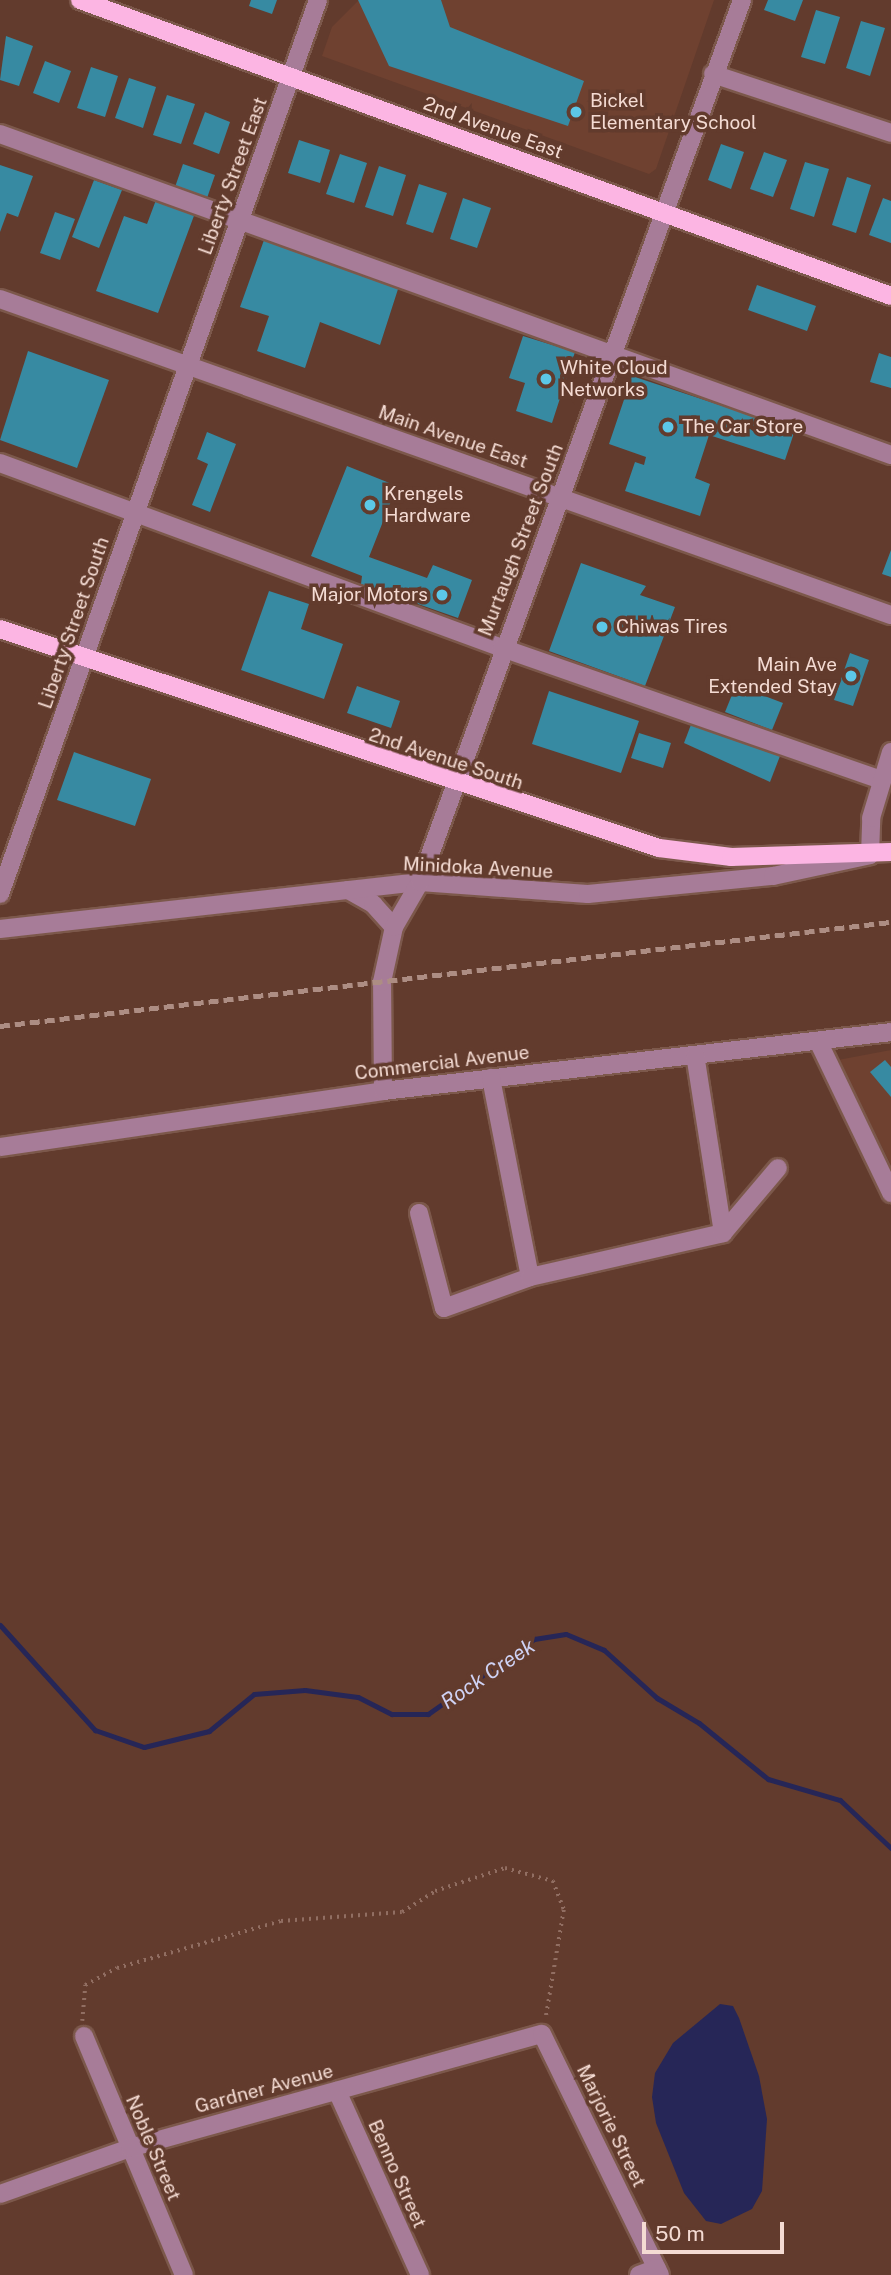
<!DOCTYPE html>
<html>
<head>
<meta charset="utf-8">
<style>
	body { margin:0 }
	#map { position:relative; width:891px; height:2275px; overflow:hidden; background:#623b2d; font-family:"Public Sans",sans-serif }
	div>[style] { position:absolute }
	[style*='--x'] { left:calc(var(--x)*1px); top:calc(var(--y)*1px); width:calc(var(--w)*1px); rotate:calc(var(--a)*1deg) }
	.built>* { inset:0; background:#6f4130 }
	.water>* { inset:0; background:#262657 }
	.stream>* { height:5px; margin:-2.5px; padding:0 2.5px; transform-origin:2.5px; border-radius:2.5px; background:#262657 }
	.building>* { inset:0; background:#378aa2 }
	.path>* { height:3.5px; margin-top:-1.75px; transform-origin:0; background:repeating-linear-gradient(90deg,#916e62 0 2px,transparent 0 7px) }
	.roads { filter:drop-shadow(2px 0 #7c584b) drop-shadow(-2px 0 #7c584b) drop-shadow(0 2px #7c584b) drop-shadow(0 -2px #7c584b) }
	.minor>* { height:18px; margin:-9px; padding:0 9px; transform-origin:9px; border-radius:9px; background:#a77c98 }
	.major>* { height:18px; margin:-9px; padding:0 9px; transform-origin:9px; border-radius:9px; background:#fcb5e3 }
	.rail>* { height:5px; margin-top:-2.5px; transform-origin:0; background:repeating-linear-gradient(90deg,#ad8d83 0 10px,transparent 0 15px) }
	.dots>* { width:19px; height:19px; translate:-50% -50%; box-sizing:border-box; border:4px solid #623b2d; border-radius:50% }
	span { translate:-50% -50%; white-space:nowrap; text-align:center; line-height:1.15; -webkit-text-stroke:7px #623b2d; paint-order:stroke }
	.poi-label { font-size:19px; color:#f4dbd3 }
	.left { translate:0 -50%; text-align:left }
	.right { translate:-100% -50%; text-align:right }
	.street-label { font-size:19px; color:#f4dbd3 }
	.water-label { font-size:21px; color:#cfd2f4; font-style:italic }
	.scale { position:absolute; left:642px; top:2222px; width:142px; height:32px; box-sizing:border-box; border:4px solid #f4dbd3; border-top:0; padding-left:9px; font-size:21px; line-height:24px; white-space:nowrap; color:#f4dbd3; -webkit-text-stroke:5px #623b2d; paint-order:stroke }
</style>
</head>
<body>
<div id="map">
	<div class="built">
		<i style="clip-path:polygon(359px 0,714px 0,656px 169px,649px 174px,322px 56px,332px 27px)"></i>
		<i style="clip-path:polygon(891px 1050px,891px 1165px,838px 1060px)"></i>
	</div>
	<div class="water">
		<i style="clip-path:polygon(720px 2004px,733px 2006px,739px 2018px,759px 2076px,767px 2119px,762px 2191px,752px 2209px,721px 2224px,706px 2221px,684px 2193px,656px 2123px,652px 2097px,655px 2073px,673px 2043px)"></i>
	</div>
	<div class="stream">
		<i style="--x:0;--y:1625;--w:142;--a:47.9"></i>
		<i style="--x:95;--y:1730;--w:52;--a:19.1"></i>
		<i style="--x:144;--y:1747;--w:67;--a:-13.8"></i>
		<i style="--x:209;--y:1731;--w:58;--a:-39.4"></i>
		<i style="--x:254;--y:1694;--w:51;--a:-4.5"></i>
		<i style="--x:305;--y:1690;--w:53;--a:7.5"></i>
		<i style="--x:358;--y:1697;--w:38;--a:27"></i>
		<i style="--x:392;--y:1714;--w:36;--a:0"></i>
		<i style="--x:428;--y:1714;--w:130;--a:-35.3"></i>
		<i style="--x:534;--y:1639;--w:32;--a:-9"></i>
		<i style="--x:566;--y:1634;--w:41;--a:22.8"></i>
		<i style="--x:604;--y:1650;--w:72;--a:42.2"></i>
		<i style="--x:657;--y:1698;--w:49;--a:30.8"></i>
		<i style="--x:699;--y:1723;--w:89;--a:39.1"></i>
		<i style="--x:768;--y:1779;--w:75;--a:16.3"></i>
		<i style="--x:840;--y:1800;--w:70;--a:43.3"></i>
	</div>
	<div class="building">
		<i style="clip-path:polygon(251px 0,277px 0,272px 14px,249px 6px)"></i>
		<i style="clip-path:polygon(358px 0,441px 0,450px 27px,584px 81px,568px 126px,389px 66px)"></i>
		<i style="clip-path:polygon(768px 0,803px 0,795px 21px,764px 10px)"></i>
		<i style="clip-path:polygon(816px 10px,840px 17px,825px 64px,801px 57px)"></i>
		<i style="clip-path:polygon(861px 21px,885px 28px,870px 76px,846px 68px)"></i>
		<i style="clip-path:polygon(6px 36px,33px 46px,19px 86px,0 80px)"></i>
		<i style="clip-path:polygon(45px 61px,71px 71px,59px 103px,33px 93px)"></i>
		<i style="clip-path:polygon(91px 67px,118px 76px,105px 117px,77px 108px)"></i>
		<i style="clip-path:polygon(129px 78px,156px 87px,143px 128px,115px 118px)"></i>
		<i style="clip-path:polygon(167px 95px,195px 104px,181px 144px,153px 135px)"></i>
		<i style="clip-path:polygon(205px 112px,230px 122px,219px 154px,193px 144px)"></i>
		<i style="clip-path:polygon(299px 140px,330px 150px,320px 183px,288px 173px)"></i>
		<i style="clip-path:polygon(721px 144px,744px 152px,731px 189px,708px 180px)"></i>
		<i style="clip-path:polygon(764px 152px,787px 160px,773px 197px,750px 189px)"></i>
		<i style="clip-path:polygon(340px 154px,367px 163px,354px 203px,326px 194px)"></i>
		<i style="clip-path:polygon(805px 162px,829px 169px,814px 217px,790px 209px)"></i>
		<i style="clip-path:polygon(183px 164px,215px 175px,206px 201px,174px 190px)"></i>
		<i style="clip-path:polygon(0 165px,33px 176px,18px 217px,7px 213px,0 232px)"></i>
		<i style="clip-path:polygon(379px 166px,406px 175px,393px 216px,365px 207px)"></i>
		<i style="clip-path:polygon(847px 177px,871px 185px,856px 233px,832px 225px)"></i>
		<i style="clip-path:polygon(94px 180px,122px 190px,99px 248px,72px 237px)"></i>
		<i style="clip-path:polygon(419px 184px,447px 193px,433px 233px,406px 224px)"></i>
		<i style="clip-path:polygon(463px 198px,491px 208px,477px 248px,450px 239px)"></i>
		<i style="clip-path:polygon(883px 198px,891px 201px,891px 243px,869px 235px)"></i>
		<i style="clip-path:polygon(156px 200px,195px 213px,158px 313px,96px 291px,124px 216px,147px 224px)"></i>
		<i style="clip-path:polygon(55px 212px,75px 219px,60px 260px,40px 253px)"></i>
		<i style="clip-path:polygon(264px 240px,399px 286px,380px 345px,320px 322px,305px 368px,257px 351px,269px 316px,240px 307px)"></i>
		<i style="clip-path:polygon(757px 285px,816px 306px,807px 331px,748px 310px)"></i>
		<i style="clip-path:polygon(523px 336px,575px 352px,552px 423px,516px 411px,525px 383px,509px 378px)"></i>
		<i style="clip-path:polygon(28px 351px,109px 380px,77px 468px,0 440px)"></i>
		<i style="clip-path:polygon(879px 353px,891px 357px,891px 388px,870px 382px)"></i>
		<i style="clip-path:polygon(632px 376px,795px 430px,785px 460px,709px 435px,695px 478px,710px 484px,700px 516px,625px 491px,635px 462px,644px 465px,646px 457px,609px 444px)"></i>
		<i style="clip-path:polygon(207px 432px,236px 444px,210px 512px,192px 505px,208px 464px,197px 459px)"></i>
		<i style="clip-path:polygon(347px 466px,397px 486px,369px 557px,427px 578px,433px 565px,472px 580px,458px 618px,361px 584px,362px 576px,311px 556px)"></i>
		<i style="clip-path:polygon(891px 550px,891px 577px,882px 574px)"></i>
		<i style="clip-path:polygon(581px 563px,646px 586px,640px 595px,675px 607px,645px 686px,549px 651px)"></i>
		<i style="clip-path:polygon(269px 591px,309px 604px,301px 629px,343px 644px,324px 699px,241px 670px)"></i>
		<i style="clip-path:polygon(850px 653px,869px 660px,853px 706px,834px 700px)"></i>
		<i style="clip-path:polygon(736px 685px,783px 703px,772px 730px,725px 712px)"></i>
		<i style="clip-path:polygon(357px 686px,400px 701px,391px 728px,347px 713px)"></i>
		<i style="clip-path:polygon(549px 691px,639px 721px,621px 773px,532px 744px)"></i>
		<i style="clip-path:polygon(692px 722px,780px 756px,770px 782px,684px 743px)"></i>
		<i style="clip-path:polygon(639px 733px,671px 743px,663px 768px,631px 758px)"></i>
		<i style="clip-path:polygon(74px 752px,151px 779px,135px 826px,57px 800px)"></i>
		<i style="clip-path:polygon(885px 1060px,891px 1067px,891px 1097px,870px 1072px)"></i>
	</div>
	<div class="path">
		<i style="--x:82;--y:2021;--w:36;--a:-85"></i>
		<i style="--x:85;--y:1985;--w:36;--a:-28"></i>
		<i style="--x:117;--y:1968;--w:171;--a:-16"></i>
		<i style="--x:281;--y:1921;--w:121;--a:-4.3"></i>
		<i style="--x:402;--y:1912;--w:39;--a:-32"></i>
		<i style="--x:435;--y:1891;--w:74;--a:-18.2"></i>
		<i style="--x:505;--y:1868;--w:50;--a:15.2"></i>
		<i style="--x:553;--y:1881;--w:31;--a:69"></i>
		<i style="--x:564;--y:1910;--w:109;--a:99.5"></i>
	</div>
	<div class="roads">
		<div class="minor">
			<i style="--x:713;--y:74;--w:188;--a:18.3"></i>
			<i style="--x:0;--y:134;--w:947;--a:19.81"></i>
			<i style="--x:0;--y:299;--w:945;--a:19.53"></i>
			<i style="--x:0;--y:463;--w:535;--a:20.23"></i>
			<i style="--x:502;--y:648;--w:401;--a:19.2"></i>
			<i style="--x:348;--y:890;--w:29;--a:29"></i>
			<i style="--x:373;--y:904;--w:31;--a:48"></i>
			<i style="--x:0;--y:894;--w:949;--a:-70.42"></i>
			<i style="--x:0;--y:929;--w:423;--a:-6.4"></i>
			<i style="--x:420;--y:882;--w:168;--a:4.1"></i>
			<i style="--x:588;--y:894;--w:186;--a:-5.6"></i>
			<i style="--x:773;--y:876;--w:99;--a:-12.2"></i>
			<i style="--x:870;--y:855;--w:37;--a:-88"></i>
			<i style="--x:871;--y:818;--w:69;--a:-73.1"></i>
			<i style="--x:818;--y:1041;--w:169;--a:64.3"></i>
			<i style="--x:383;--y:1091;--w:109;--a:-90.5"></i>
			<i style="--x:382;--y:982;--w:56;--a:-77.7"></i>
			<i style="--x:394;--y:927;--w:52;--a:-60"></i>
			<i style="--x:420;--y:882;--w:939;--a:-69.94"></i>
			<i style="--x:0;--y:1147;--w:387;--a:-8.3"></i>
			<i style="--x:383;--y:1091;--w:511;--a:-6.62"></i>
			<i style="--x:419;--y:1213;--w:98;--a:75.3"></i>
			<i style="--x:444;--y:1308;--w:91;--a:-19.8"></i>
			<i style="--x:530;--y:1277;--w:203;--a:-101.1"></i>
			<i style="--x:723;--y:1233;--w:85;--a:-49.8"></i>
			<i style="--x:530;--y:1277;--w:198;--a:-12.8"></i>
			<i style="--x:723;--y:1233;--w:180;--a:-98.9"></i>
			<i style="--x:84;--y:2036;--w:259;--a:67.3"></i>
			<i style="--x:337;--y:2091;--w:202;--a:65.7"></i>
			<i style="--x:0;--y:2194;--w:138;--a:-19.5"></i>
			<i style="--x:130;--y:2148;--w:427;--a:-15.5"></i>
			<i style="--x:542;--y:2034;--w:268;--a:63.9"></i>
			<i style="--x:639;--y:2275;--w:19;--a:-21"></i>
		</div>
		<div class="major">
			<i style="--x:80;--y:0;--w:863;--a:20.05"></i>
			<i style="--x:0;--y:629;--w:694;--a:18.38"></i>
			<i style="--x:659;--y:848;--w:73;--a:7.1"></i>
			<i style="--x:731;--y:857;--w:160;--a:-1.8"></i>
		</div>
	</div>
	<div class="rail">
		<i style="--x:0;--y:1026;--w:897;--a:-6.66"></i>
	</div>
	<div class="dots">
		<i style="left:576px;top:112px;background:#5cc7e7"></i>
		<i style="left:546px;top:379px;background:#5cc7e7"></i>
		<i style="left:668px;top:427px;background:#5cc7e7"></i>
		<i style="left:370px;top:505px;background:#5cc7e7"></i>
		<i style="left:442px;top:595px;background:#5cc7e7"></i>
		<i style="left:602px;top:627px;background:#5cc7e7"></i>
		<i style="left:851px;top:676px;background:#5cc7e7"></i>
	</div>
	<div class="poi-label">
		<span class="left" style="left:590px;top:112px">Bickel<br>Elementary School</span>
		<span class="left" style="left:560px;top:379px">White Cloud<br>Networks</span>
		<span class="left" style="left:682px;top:427px">The Car Store</span>
		<span class="left" style="left:384px;top:505px">Krengels<br>Hardware</span>
		<span class="right" style="left:428px;top:595px">Major Motors</span>
		<span class="left" style="left:616px;top:627px">Chiwas Tires</span>
		<span class="right" style="left:837px;top:676px">Main Ave<br>Extended Stay</span>
	</div>
	<div class="street-label">
		<span style="left:493px;top:128px;rotate:20deg">2nd Avenue East</span>
		<span style="left:233px;top:176px;rotate:-70deg">Liberty Street East</span>
		<span style="left:453px;top:437px;rotate:19deg">Main Avenue East</span>
		<span style="left:521px;top:540px;rotate:-69deg">Murtaugh Street South</span>
		<span style="left:74px;top:623px;rotate:-71deg">Liberty Street South</span>
		<span style="left:446px;top:759px;rotate:18deg">2nd Avenue South</span>
		<span style="left:478px;top:868px;rotate:3deg">Minidoka Avenue</span>
		<span style="left:442px;top:1063px;rotate:-7deg">Commercial Avenue</span>
		<span style="left:264px;top:2089px;rotate:-15deg">Gardner Avenue</span>
		<span style="left:611px;top:2126px;rotate:64deg">Marjorie Street</span>
		<span style="left:153px;top:2148px;rotate:67deg">Noble Street</span>
		<span style="left:397px;top:2174px;rotate:66deg">Benno Street</span>
	</div>
	<div class="water-label">
		<span style="left:488px;top:1674px;rotate:-34deg">Rock Creek</span>
	</div>
	<div class="scale">50 m</div>
</div>
</body>
</html>
